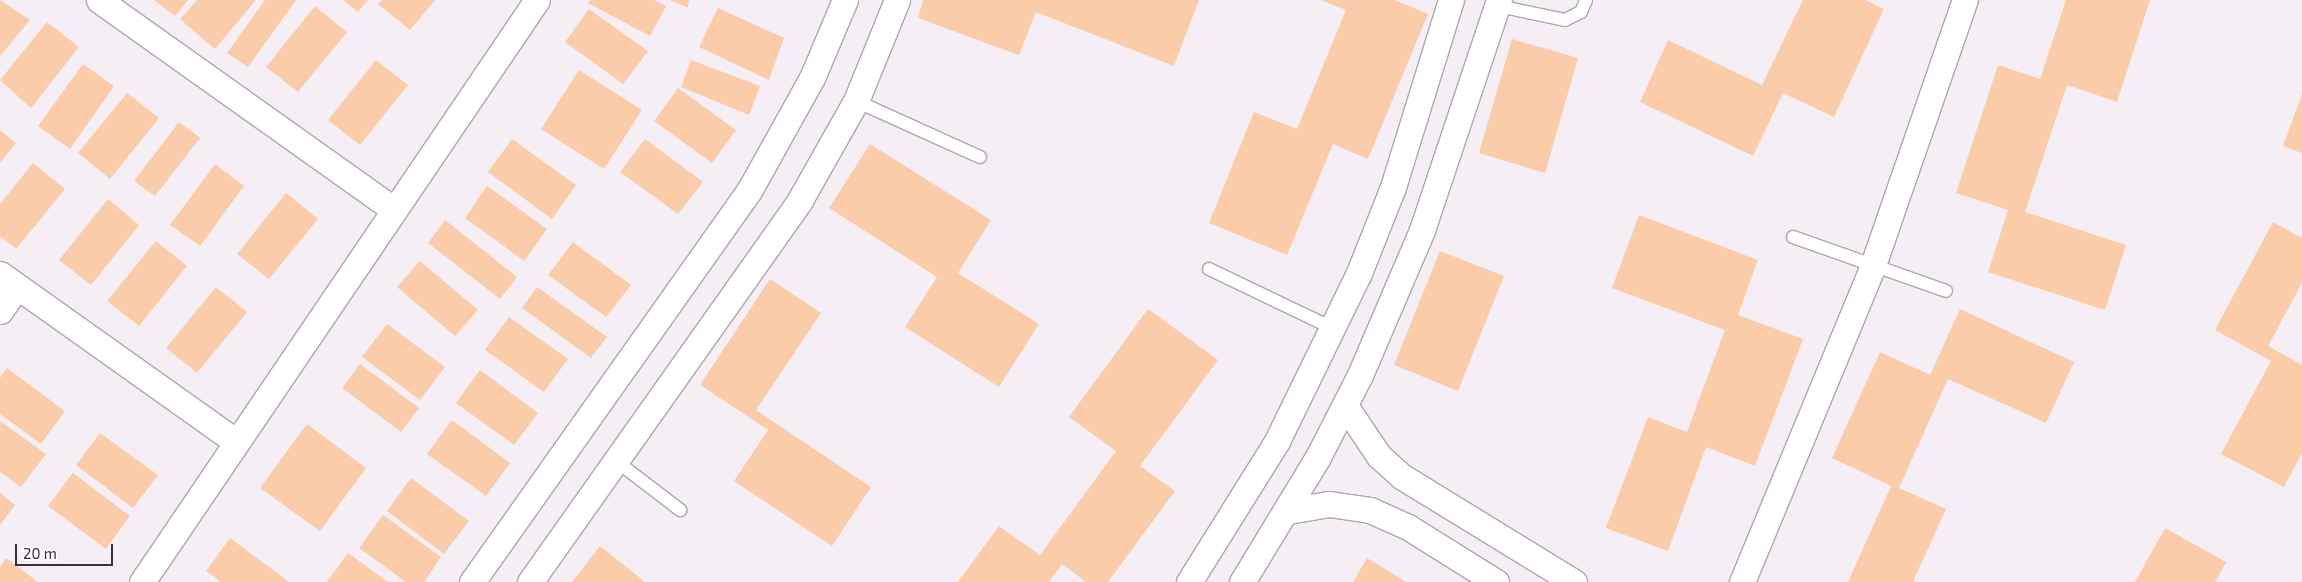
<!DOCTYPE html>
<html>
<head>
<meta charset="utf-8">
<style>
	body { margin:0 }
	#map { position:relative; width:2302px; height:582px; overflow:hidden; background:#f5eef5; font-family:"Exo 2",sans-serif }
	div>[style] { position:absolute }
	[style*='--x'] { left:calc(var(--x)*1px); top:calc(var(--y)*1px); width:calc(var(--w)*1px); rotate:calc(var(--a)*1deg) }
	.building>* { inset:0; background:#fbcca9 }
	.roads { filter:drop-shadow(1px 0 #aea7ae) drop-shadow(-1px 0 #aea7ae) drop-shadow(0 1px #aea7ae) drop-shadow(0 -1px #aea7ae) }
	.service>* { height:12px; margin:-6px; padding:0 6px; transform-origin:6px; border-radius:6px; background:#fff }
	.minor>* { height:25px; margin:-12.5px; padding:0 12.5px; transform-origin:12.5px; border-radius:12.5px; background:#fff }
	span { translate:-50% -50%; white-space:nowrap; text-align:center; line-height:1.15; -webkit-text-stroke:4.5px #fffdff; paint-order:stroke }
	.scale { position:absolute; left:15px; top:544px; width:98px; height:22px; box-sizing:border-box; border:2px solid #363336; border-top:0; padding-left:6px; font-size:15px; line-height:18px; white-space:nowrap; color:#363336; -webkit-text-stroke:4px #fffdff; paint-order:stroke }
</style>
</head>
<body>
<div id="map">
	<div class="building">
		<i style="clip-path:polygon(0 0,30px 20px,0 56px)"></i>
		<i style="clip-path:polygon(154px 0,188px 0,175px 16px)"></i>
		<i style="clip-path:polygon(197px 0,256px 0,215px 49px,180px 19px)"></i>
		<i style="clip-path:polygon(265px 0,296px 0,248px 67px,227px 53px)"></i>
		<i style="clip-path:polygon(343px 0,368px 0,358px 12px)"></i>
		<i style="clip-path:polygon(382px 0,435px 0,410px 30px,378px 4px)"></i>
		<i style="clip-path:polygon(590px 0,654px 0,666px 6px,650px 36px,588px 3px)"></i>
		<i style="clip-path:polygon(670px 0,689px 0,688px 8px)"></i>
		<i style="clip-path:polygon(923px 0,1199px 0,1174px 66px,1036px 12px,1019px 55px,918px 18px)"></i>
		<i style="clip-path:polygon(1321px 0,1395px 0,1428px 14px,1368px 159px,1333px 144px,1287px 255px,1209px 223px,1254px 112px,1297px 129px,1346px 10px)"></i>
		<i style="clip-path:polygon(1803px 0,1865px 0,1884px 9px,1834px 117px,1783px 93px,1753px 156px,1640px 102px,1668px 40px,1762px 85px)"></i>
		<i style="clip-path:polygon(2066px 0,2150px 0,2117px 102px,2067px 85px,2025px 212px,2126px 245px,2105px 310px,1988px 272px,2008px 210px,1956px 193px,1998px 65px,2040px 79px)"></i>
		<i style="clip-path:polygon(315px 6px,347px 32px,298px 92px,266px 67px)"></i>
		<i style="clip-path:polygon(718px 8px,784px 38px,769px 80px,699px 47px)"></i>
		<i style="clip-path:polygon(589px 9px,648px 51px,623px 84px,565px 42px)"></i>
		<i style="clip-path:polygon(47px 22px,79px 47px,31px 108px,0 80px)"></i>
		<i style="clip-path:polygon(1512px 39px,1578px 58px,1545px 173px,1479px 153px)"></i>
		<i style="clip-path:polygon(376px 60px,408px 85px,360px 145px,328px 120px)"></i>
		<i style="clip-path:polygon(691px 60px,760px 86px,749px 115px,681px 87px)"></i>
		<i style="clip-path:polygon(83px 64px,114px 86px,70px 149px,38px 126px)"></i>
		<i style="clip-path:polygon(579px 70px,642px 110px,604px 169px,541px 129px)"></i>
		<i style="clip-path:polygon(678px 88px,736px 130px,712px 163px,654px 121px)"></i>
		<i style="clip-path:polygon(127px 93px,159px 118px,110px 179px,78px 153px)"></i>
		<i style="clip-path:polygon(2302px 94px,2302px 153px,2283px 146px)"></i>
		<i style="clip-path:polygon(179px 122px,200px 138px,155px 196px,134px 181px)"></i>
		<i style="clip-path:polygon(0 130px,16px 143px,0 163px)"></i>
		<i style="clip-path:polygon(512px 139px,576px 185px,552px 219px,488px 172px)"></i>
		<i style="clip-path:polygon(645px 139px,703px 182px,678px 214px,620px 172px)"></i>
		<i style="clip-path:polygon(870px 144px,991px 220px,958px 273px,1039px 324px,999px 387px,905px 327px,937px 277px,829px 208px)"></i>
		<i style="clip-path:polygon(33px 163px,65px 189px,16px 249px,0 236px,0 204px)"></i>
		<i style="clip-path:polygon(215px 164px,244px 186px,200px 246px,170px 225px)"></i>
		<i style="clip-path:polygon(487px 186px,547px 229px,524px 261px,465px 218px)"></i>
		<i style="clip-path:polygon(286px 193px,318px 219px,269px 279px,237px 254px)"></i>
		<i style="clip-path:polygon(108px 199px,139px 225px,91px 285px,59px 260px)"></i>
		<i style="clip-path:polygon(1639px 215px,1758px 260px,1738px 315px,1803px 339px,1755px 466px,1706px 447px,1668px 551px,1606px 528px,1648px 417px,1687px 432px,1725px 330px,1612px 288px)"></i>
		<i style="clip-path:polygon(445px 220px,517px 277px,500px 299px,428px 243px)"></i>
		<i style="clip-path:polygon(2273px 222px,2302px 238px,2302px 283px,2268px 346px,2302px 365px,2302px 453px,2284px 487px,2221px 454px,2271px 361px,2215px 330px)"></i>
		<i style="clip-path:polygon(156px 241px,187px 266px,139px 326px,107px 301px)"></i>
		<i style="clip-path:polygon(573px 242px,631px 285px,606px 317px,548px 275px)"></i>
		<i style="clip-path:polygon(1440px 251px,1504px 276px,1458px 391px,1394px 365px)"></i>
		<i style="clip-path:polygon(420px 261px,478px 310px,455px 336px,397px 287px)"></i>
		<i style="clip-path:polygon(770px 279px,821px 313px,756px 410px,871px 487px,832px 546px,734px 481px,768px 430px,700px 385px)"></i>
		<i style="clip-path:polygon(216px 287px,247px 312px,197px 373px,166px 348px)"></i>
		<i style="clip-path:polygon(537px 287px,607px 337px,591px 358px,522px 308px)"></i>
		<i style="clip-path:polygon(1148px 309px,1218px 360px,1140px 466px,1175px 491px,1108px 582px,1086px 582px,1062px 564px,1049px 582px,958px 582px,999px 526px,1040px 555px,1116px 451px,1069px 417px)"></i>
		<i style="clip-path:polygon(1960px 309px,2074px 362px,2046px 423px,1948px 379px,1899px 488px,1946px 509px,1913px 582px,1848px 582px,1891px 486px,1832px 458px,1880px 352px,1930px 375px)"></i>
		<i style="clip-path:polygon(509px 317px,568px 359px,544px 392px,485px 350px)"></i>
		<i style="clip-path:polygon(387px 324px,445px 367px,420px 400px,362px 357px)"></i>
		<i style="clip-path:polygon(360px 364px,419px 408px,401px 432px,342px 388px)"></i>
		<i style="clip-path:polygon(7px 368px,65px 411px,41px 444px,0 414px,0 378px)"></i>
		<i style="clip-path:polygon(480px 370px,538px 413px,514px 445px,456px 403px)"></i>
		<i style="clip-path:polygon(452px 420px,510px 463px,486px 496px,427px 454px)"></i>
		<i style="clip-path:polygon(0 421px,46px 454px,21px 487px,0 472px)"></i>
		<i style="clip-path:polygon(307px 424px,366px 468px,320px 531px,260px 488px)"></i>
		<i style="clip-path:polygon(100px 433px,158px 475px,133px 508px,76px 465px)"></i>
		<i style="clip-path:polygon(73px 473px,130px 516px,106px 549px,48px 506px)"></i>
		<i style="clip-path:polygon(411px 478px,469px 521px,444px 554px,387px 511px)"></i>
		<i style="clip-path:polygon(0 493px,15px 505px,0 525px)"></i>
		<i style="clip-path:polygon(383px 515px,441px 557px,424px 582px,406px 582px,359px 548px)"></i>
		<i style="clip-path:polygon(2165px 528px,2226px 562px,2215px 582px,2135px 582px)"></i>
		<i style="clip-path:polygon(230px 538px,288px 581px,287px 582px,221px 582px,206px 571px)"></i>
		<i style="clip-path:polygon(600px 546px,645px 582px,572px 582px)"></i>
		<i style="clip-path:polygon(348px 553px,388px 582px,327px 582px)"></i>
		<i style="clip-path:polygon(6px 558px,38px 582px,0 582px,0 567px)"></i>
		<i style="clip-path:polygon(1367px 558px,1406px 582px,1353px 582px)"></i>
	</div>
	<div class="roads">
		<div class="service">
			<i style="--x:1498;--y:6;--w:68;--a:11.8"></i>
			<i style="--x:1565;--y:20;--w:18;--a:-27"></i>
			<i style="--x:1581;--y:12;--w:13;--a:-67"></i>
			<i style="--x:856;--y:101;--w:136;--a:24.3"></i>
			<i style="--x:1793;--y:237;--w:162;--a:19.4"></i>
			<i style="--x:1209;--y:269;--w:139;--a:25.6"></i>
			<i style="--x:616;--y:461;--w:81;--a:37.4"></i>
		</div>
		<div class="minor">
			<i style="--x:99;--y:0;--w:362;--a:35.4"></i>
			<i style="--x:0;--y:274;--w:290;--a:35.4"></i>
			<i style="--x:0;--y:311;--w:29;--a:-55"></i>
			<i style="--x:1346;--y:407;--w:59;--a:56"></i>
			<i style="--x:1379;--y:456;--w:30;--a:42"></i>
			<i style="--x:1401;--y:476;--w:203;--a:31.5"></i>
			<i style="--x:1288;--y:511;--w:42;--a:-9.7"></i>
			<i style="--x:1329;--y:504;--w:41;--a:8.3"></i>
			<i style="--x:1370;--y:510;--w:42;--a:24.1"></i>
			<i style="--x:1408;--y:527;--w:104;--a:32"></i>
			<i style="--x:142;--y:582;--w:703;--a:-55.84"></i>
			<i style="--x:472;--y:582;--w:479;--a:-54.7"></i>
			<i style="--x:749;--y:191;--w:129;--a:-60.9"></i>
			<i style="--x:812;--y:78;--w:85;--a:-67.1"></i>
			<i style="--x:530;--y:582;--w:468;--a:-54.7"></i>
			<i style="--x:800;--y:200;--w:114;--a:-60.5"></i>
			<i style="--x:856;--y:101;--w:109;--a:-67.9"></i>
			<i style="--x:1189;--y:582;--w:166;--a:-58"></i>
			<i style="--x:1277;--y:441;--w:187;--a:-64"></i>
			<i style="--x:1359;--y:273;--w:92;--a:-68.4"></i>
			<i style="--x:1393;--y:187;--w:196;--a:-72.8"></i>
			<i style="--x:1242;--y:582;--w:146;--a:-58.7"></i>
			<i style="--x:1318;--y:457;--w:92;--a:-62.9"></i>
			<i style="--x:1360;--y:375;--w:158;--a:-66.8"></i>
			<i style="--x:1422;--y:230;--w:243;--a:-71.5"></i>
			<i style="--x:1742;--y:582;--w:343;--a:-67.5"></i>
			<i style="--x:1873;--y:265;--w:281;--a:-70.9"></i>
		</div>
	</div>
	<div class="scale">20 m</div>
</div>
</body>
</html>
